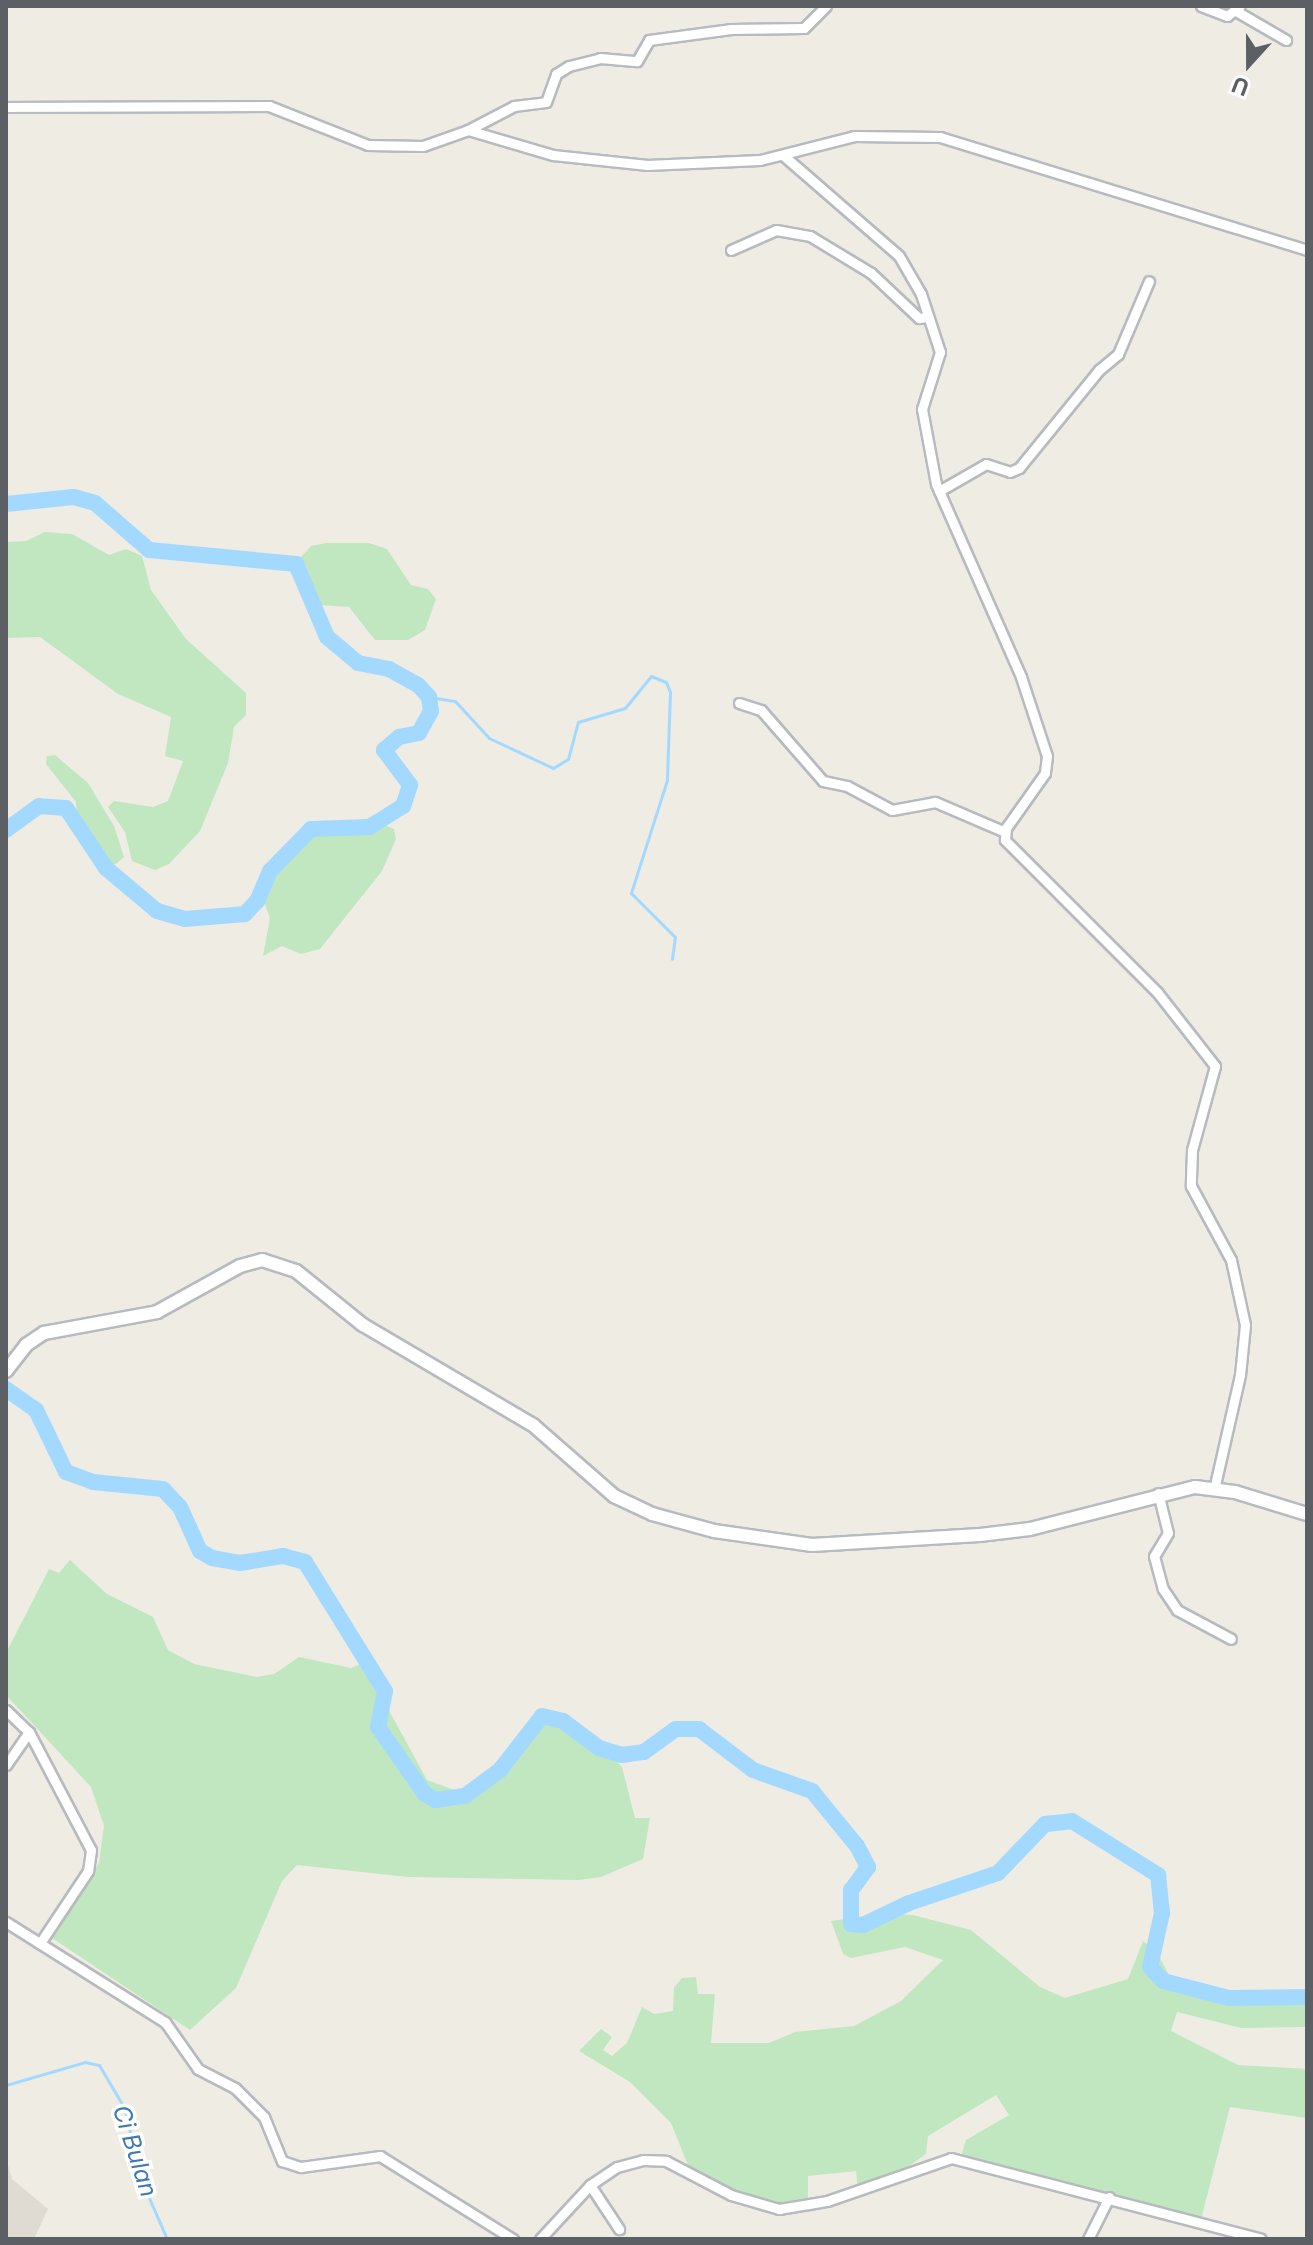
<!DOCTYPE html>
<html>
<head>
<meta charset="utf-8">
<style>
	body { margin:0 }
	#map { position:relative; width:1313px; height:2245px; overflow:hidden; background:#efece4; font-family:Inter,sans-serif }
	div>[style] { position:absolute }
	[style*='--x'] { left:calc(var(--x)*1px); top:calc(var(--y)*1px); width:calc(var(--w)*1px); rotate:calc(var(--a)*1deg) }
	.education>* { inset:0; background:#dfdbd2 }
	.green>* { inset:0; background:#c1e7c1 }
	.stream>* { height:3px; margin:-1.5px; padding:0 1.5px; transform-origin:1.5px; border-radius:1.5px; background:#a4d9ff }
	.river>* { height:16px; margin:-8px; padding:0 8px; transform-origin:8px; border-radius:8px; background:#a4d9ff }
	.roads { filter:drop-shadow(2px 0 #b7babe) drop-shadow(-2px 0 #b7babe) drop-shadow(0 2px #b7babe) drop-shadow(0 -2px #b7babe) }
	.street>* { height:9px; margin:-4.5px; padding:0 4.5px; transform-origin:4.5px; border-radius:4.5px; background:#fff }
	.secondary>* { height:12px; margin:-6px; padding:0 6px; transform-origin:6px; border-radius:6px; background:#fff }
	span { translate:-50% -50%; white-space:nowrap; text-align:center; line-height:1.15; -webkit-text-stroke:7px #fff; paint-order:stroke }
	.water-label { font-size:24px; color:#4079b2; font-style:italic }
	.frame { position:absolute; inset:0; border:8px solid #5c6065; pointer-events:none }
	.north { position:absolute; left:1209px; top:24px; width:80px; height:80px; -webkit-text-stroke:6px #fff; paint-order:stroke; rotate:201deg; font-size:22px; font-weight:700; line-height:32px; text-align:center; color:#5c6065 }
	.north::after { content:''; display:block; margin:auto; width:28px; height:36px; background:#5c6065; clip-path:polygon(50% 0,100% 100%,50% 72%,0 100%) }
</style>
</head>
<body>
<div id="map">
	<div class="education">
		<i style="clip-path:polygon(6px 2159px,12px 2179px,48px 2209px,34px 2239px,6px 2239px)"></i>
	</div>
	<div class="green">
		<i style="clip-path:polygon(45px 532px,72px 534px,109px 555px,126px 549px,142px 556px,151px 590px,186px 639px,246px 693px,246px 715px,234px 727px,228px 763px,200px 831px,169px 864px,155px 870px,132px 861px,125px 832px,108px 807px,114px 801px,153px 807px,168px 801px,183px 761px,165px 756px,171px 717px,118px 694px,40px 637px,6px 638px,6px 542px,26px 541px)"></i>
		<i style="clip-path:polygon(326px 543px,369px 543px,387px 549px,411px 585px,428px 589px,436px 599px,425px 630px,408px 640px,375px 640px,349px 607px,320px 605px,301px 557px,311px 546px)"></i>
		<i style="clip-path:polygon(55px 755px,88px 783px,114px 826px,124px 857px,116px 864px,100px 864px,78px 834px,76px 802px,46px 764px,47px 756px)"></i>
		<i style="clip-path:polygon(384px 825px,394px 829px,396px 839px,382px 871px,320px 949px,301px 954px,282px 946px,263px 956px,270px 918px,263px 899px,265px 874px,274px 855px,311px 832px,360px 835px)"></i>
		<i style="clip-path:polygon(70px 1560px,107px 1594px,153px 1617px,168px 1650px,194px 1664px,257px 1677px,274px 1674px,299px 1657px,351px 1668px,363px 1663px,427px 1780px,457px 1791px,492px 1782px,516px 1761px,528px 1729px,551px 1716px,579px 1725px,622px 1767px,635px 1818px,650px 1818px,643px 1859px,601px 1877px,578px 1880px,408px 1877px,297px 1865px,282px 1881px,236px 1988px,190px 2030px,52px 1938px,99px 1863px,104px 1826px,91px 1787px,6px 1695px,6px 1653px,49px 1569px,59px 1573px)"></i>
		<i style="clip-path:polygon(882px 1914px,913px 1915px,971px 1930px,1040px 1987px,1065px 1998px,1128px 1979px,1143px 1941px,1157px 1952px,1173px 1983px,1199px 1989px,1307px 1994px,1307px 2027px,1241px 2028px,1177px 2012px,1171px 2031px,1238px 2065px,1307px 2069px,1307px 2118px,1230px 2107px,1199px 2227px,961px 2157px,966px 2140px,1009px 2115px,996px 2095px,928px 2136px,926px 2154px,899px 2173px,858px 2191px,856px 2171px,808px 2176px,808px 2203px,761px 2204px,745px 2202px,689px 2168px,671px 2123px,630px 2082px,579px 2051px,601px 2029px,612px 2037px,603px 2050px,612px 2056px,627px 2043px,642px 2007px,654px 2014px,673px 2011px,674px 1988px,682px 1978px,696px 1977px,698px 1994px,715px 1994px,711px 2043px,769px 2043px,795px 2032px,854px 2026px,901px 2001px,943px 1960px,905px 1947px,851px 1958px,843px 1954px,831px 1921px)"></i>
	</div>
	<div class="stream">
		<i style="--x:429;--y:697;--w:26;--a:9"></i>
		<i style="--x:455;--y:701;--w:50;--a:47.4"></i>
		<i style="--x:489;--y:738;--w:71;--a:25.1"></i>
		<i style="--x:553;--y:768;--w:17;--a:-31"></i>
		<i style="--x:568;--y:759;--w:38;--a:-75"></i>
		<i style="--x:578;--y:722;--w:49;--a:-16.6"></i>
		<i style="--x:625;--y:708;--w:41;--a:-50.9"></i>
		<i style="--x:651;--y:676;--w:16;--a:22"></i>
		<i style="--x:666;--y:682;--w:11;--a:68"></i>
		<i style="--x:670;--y:692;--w:88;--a:92"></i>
		<i style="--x:667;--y:780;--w:119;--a:107.7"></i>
		<i style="--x:631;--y:893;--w:62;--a:45"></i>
		<i style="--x:675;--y:937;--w:22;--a:98"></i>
		<i style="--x:6;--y:2085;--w:82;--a:-16.2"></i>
		<i style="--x:85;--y:2062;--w:14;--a:12"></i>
		<i style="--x:99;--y:2065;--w:51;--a:59.4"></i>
		<i style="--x:125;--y:2109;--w:67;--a:78"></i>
		<i style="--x:139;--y:2175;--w:70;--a:66.4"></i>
	</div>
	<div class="river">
		<i style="--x:6;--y:504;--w:68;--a:-5.9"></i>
		<i style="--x:74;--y:497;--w:22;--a:16"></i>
		<i style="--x:95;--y:503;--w:72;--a:41"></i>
		<i style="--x:149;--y:550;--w:148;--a:5.4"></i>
		<i style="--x:296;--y:564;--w:79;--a:67"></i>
		<i style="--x:327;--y:637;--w:40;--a:40"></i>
		<i style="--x:358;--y:663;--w:32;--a:11"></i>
		<i style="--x:389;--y:669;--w:33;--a:29"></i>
		<i style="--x:418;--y:685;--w:16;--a:47"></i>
		<i style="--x:429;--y:697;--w:14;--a:82"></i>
		<i style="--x:431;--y:711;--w:25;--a:119"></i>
		<i style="--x:419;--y:733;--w:20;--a:169"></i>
		<i style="--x:399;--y:737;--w:20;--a:139"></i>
		<i style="--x:384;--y:750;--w:44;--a:53.4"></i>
		<i style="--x:410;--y:785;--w:22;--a:108"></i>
		<i style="--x:403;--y:806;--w:40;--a:148"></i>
		<i style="--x:369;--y:827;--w:58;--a:178"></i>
		<i style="--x:311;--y:829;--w:59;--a:134.3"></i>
		<i style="--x:270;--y:871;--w:33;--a:113"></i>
		<i style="--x:257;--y:901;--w:18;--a:133"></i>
		<i style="--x:245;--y:914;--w:60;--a:175.2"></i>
		<i style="--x:185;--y:919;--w:29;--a:-164"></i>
		<i style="--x:157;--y:911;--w:67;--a:-139.9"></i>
		<i style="--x:106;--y:868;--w:72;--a:-123.7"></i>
		<i style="--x:66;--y:808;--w:27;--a:-176"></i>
		<i style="--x:39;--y:806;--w:41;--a:144"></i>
		<i style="--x:6;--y:1389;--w:37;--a:35"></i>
		<i style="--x:36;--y:1410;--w:69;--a:64.2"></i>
		<i style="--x:66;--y:1472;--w:29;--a:20"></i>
		<i style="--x:93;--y:1482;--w:70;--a:5.7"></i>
		<i style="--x:163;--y:1489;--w:25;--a:47"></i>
		<i style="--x:180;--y:1507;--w:48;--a:65.6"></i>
		<i style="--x:200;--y:1551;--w:14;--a:30"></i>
		<i style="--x:212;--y:1558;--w:28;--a:10"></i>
		<i style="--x:240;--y:1563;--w:44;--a:-9.2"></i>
		<i style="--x:283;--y:1556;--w:23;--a:15"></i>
		<i style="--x:305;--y:1562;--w:152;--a:58.2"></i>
		<i style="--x:385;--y:1691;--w:37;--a:101"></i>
		<i style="--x:378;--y:1727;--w:82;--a:55"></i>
		<i style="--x:425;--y:1794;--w:12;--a:31"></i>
		<i style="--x:435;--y:1800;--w:30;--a:-8"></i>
		<i style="--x:465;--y:1796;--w:44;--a:-36.6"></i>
		<i style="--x:500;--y:1770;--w:68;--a:-52.1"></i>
		<i style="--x:542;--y:1716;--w:22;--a:13"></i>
		<i style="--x:563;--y:1721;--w:45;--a:36.9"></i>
		<i style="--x:599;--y:1748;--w:24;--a:17"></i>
		<i style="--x:622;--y:1755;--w:22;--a:-8"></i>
		<i style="--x:644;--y:1752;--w:39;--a:-36"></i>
		<i style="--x:676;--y:1729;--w:23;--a:0"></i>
		<i style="--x:699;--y:1729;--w:68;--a:37.2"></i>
		<i style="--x:753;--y:1770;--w:63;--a:19.6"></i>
		<i style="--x:812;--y:1791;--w:71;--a:50.7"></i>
		<i style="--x:857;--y:1846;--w:24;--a:62"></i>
		<i style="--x:868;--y:1867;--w:29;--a:126"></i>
		<i style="--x:851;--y:1890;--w:34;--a:90"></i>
		<i style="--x:851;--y:1924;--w:12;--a:5"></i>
		<i style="--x:863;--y:1925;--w:51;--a:-25.6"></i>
		<i style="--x:909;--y:1903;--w:94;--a:-18.6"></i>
		<i style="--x:998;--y:1873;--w:68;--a:-46.2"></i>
		<i style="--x:1045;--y:1824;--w:27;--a:-6"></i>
		<i style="--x:1072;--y:1821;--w:102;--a:32.1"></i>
		<i style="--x:1158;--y:1875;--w:38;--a:84"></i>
		<i style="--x:1162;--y:1913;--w:55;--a:102.5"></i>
		<i style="--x:1150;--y:1967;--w:19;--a:47"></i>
		<i style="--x:1163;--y:1981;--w:68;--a:14.4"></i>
		<i style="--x:1229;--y:1998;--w:78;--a:-0.7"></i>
	</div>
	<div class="roads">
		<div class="street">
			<i style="--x:1201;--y:6;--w:28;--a:21"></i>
			<i style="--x:1227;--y:16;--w:16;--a:-38"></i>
			<i style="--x:1236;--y:11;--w:58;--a:30.1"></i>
			<i style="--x:6;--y:107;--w:263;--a:-0.2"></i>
			<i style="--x:269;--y:106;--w:106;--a:21.5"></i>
			<i style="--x:368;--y:145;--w:55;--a:1"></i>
			<i style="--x:423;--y:146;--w:48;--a:-19.6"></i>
			<i style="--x:468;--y:130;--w:89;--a:16.4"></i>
			<i style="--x:553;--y:155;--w:95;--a:6.1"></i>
			<i style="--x:647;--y:165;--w:113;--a:-2.5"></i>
			<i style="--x:760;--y:160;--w:97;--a:-14.3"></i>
			<i style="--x:854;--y:136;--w:86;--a:0.7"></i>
			<i style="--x:940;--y:137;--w:384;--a:17.1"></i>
			<i style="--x:468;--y:130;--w:52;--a:-27.6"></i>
			<i style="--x:514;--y:106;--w:32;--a:-7"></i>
			<i style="--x:546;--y:102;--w:30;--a:-70"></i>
			<i style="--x:556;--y:74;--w:15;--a:-32"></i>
			<i style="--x:569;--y:66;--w:32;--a:-14"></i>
			<i style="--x:600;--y:58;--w:37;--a:5"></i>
			<i style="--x:637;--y:61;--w:24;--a:-60"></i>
			<i style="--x:649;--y:40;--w:83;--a:-7.6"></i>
			<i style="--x:731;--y:29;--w:73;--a:-0.8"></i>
			<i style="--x:804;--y:28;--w:31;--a:-45"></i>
			<i style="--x:784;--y:156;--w:152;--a:41"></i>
			<i style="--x:899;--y:256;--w:44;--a:59.9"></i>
			<i style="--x:921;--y:294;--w:61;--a:71.9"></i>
			<i style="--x:940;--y:352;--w:60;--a:107.5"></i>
			<i style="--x:922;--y:409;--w:76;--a:79.4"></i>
			<i style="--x:936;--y:484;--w:211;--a:66.2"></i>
			<i style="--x:1021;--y:677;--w:83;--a:71.8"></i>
			<i style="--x:1047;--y:756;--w:17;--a:97"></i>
			<i style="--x:1045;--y:773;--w:67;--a:125.3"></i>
			<i style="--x:1006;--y:828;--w:12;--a:95"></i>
			<i style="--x:1005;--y:840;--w:215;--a:45"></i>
			<i style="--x:1157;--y:992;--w:94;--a:51.9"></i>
			<i style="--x:1215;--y:1066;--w:87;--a:105.3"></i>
			<i style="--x:1192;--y:1150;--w:36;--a:92"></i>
			<i style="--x:1191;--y:1186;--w:84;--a:61.6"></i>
			<i style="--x:1231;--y:1260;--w:66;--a:77.8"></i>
			<i style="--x:1245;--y:1325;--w:50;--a:95.7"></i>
			<i style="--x:1240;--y:1375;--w:117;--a:102.8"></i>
			<i style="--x:731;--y:250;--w:49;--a:-24"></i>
			<i style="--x:776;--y:230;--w:35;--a:10"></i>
			<i style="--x:810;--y:236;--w:71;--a:31.2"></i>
			<i style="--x:871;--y:273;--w:66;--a:43.2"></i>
			<i style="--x:919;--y:318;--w:9;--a:-6"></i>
			<i style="--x:939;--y:491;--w:54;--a:-29.9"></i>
			<i style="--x:986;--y:464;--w:25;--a:18"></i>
			<i style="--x:1010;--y:472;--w:10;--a:-24"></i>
			<i style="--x:1019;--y:468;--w:127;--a:-50.8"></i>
			<i style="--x:1099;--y:370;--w:25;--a:-40"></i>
			<i style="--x:1118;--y:354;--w:79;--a:-67"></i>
			<i style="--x:739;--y:703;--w:23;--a:18"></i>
			<i style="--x:761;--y:710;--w:94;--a:48.9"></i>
			<i style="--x:823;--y:781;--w:25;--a:12"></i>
			<i style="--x:847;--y:786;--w:51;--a:28.1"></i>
			<i style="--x:892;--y:810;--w:44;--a:-10.5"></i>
			<i style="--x:935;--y:802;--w:76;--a:23.2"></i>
			<i style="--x:1158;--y:1493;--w:41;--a:76"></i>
			<i style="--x:1168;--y:1533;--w:27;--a:121"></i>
			<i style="--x:1154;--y:1556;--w:34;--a:75"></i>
			<i style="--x:1163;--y:1589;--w:25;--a:56"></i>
			<i style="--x:1177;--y:1610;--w:61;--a:28.2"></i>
			<i style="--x:6;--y:1710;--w:32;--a:44"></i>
			<i style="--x:29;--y:1732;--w:133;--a:62.3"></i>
			<i style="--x:91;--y:1850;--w:21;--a:98"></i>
			<i style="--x:88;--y:1871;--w:87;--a:123.7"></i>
			<i style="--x:6;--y:1765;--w:40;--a:-55.1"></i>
			<i style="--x:6;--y:1922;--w:188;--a:32.2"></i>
			<i style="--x:165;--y:2022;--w:57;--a:54.9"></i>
			<i style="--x:198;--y:2069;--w:42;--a:27.2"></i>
			<i style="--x:235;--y:2088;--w:41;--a:45"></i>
			<i style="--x:264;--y:2117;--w:48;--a:67.8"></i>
			<i style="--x:282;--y:2161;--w:20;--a:18"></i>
			<i style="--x:301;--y:2167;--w:80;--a:-7.9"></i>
			<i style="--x:380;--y:2156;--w:157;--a:32"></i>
			<i style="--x:590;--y:2185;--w:53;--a:56.6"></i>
			<i style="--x:540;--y:2239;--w:74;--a:-47.2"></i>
			<i style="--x:590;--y:2185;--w:32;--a:-34"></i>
			<i style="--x:617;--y:2167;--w:27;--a:-15"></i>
			<i style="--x:643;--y:2160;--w:23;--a:2"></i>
			<i style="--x:666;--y:2161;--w:73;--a:27.6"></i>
			<i style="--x:731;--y:2195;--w:50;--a:16.3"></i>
			<i style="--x:779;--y:2209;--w:49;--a:-9.5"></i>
			<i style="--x:827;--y:2201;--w:131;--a:-19.1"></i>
			<i style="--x:951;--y:2158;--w:320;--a:14.6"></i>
			<i style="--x:1088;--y:2239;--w:47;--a:-63.4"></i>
		</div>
		<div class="secondary">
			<i style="--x:6;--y:1371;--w:33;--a:-52"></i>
			<i style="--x:26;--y:1345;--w:22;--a:-34"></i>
			<i style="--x:44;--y:1333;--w:115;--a:-10.5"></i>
			<i style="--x:157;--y:1312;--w:95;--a:-29"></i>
			<i style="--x:240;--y:1266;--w:23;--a:-15"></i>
			<i style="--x:262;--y:1260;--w:36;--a:18"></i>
			<i style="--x:296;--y:1271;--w:86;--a:38.9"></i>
			<i style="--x:363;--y:1325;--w:197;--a:30.5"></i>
			<i style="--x:533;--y:1425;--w:108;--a:41.2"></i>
			<i style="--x:614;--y:1496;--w:42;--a:25.3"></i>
			<i style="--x:652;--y:1514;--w:64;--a:15.3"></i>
			<i style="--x:714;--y:1531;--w:99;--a:8.1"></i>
			<i style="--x:812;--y:1545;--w:168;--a:-3.4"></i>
			<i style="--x:980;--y:1535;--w:50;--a:-6.8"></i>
			<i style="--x:1030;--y:1529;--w:170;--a:-14.3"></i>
			<i style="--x:1195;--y:1487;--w:40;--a:7.1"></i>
			<i style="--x:1235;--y:1492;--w:75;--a:17"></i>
		</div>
	</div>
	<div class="water-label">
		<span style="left:135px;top:2151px;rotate:72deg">Ci Bulan</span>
	</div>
	<div class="frame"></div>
	<div class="north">U</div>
</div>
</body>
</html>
